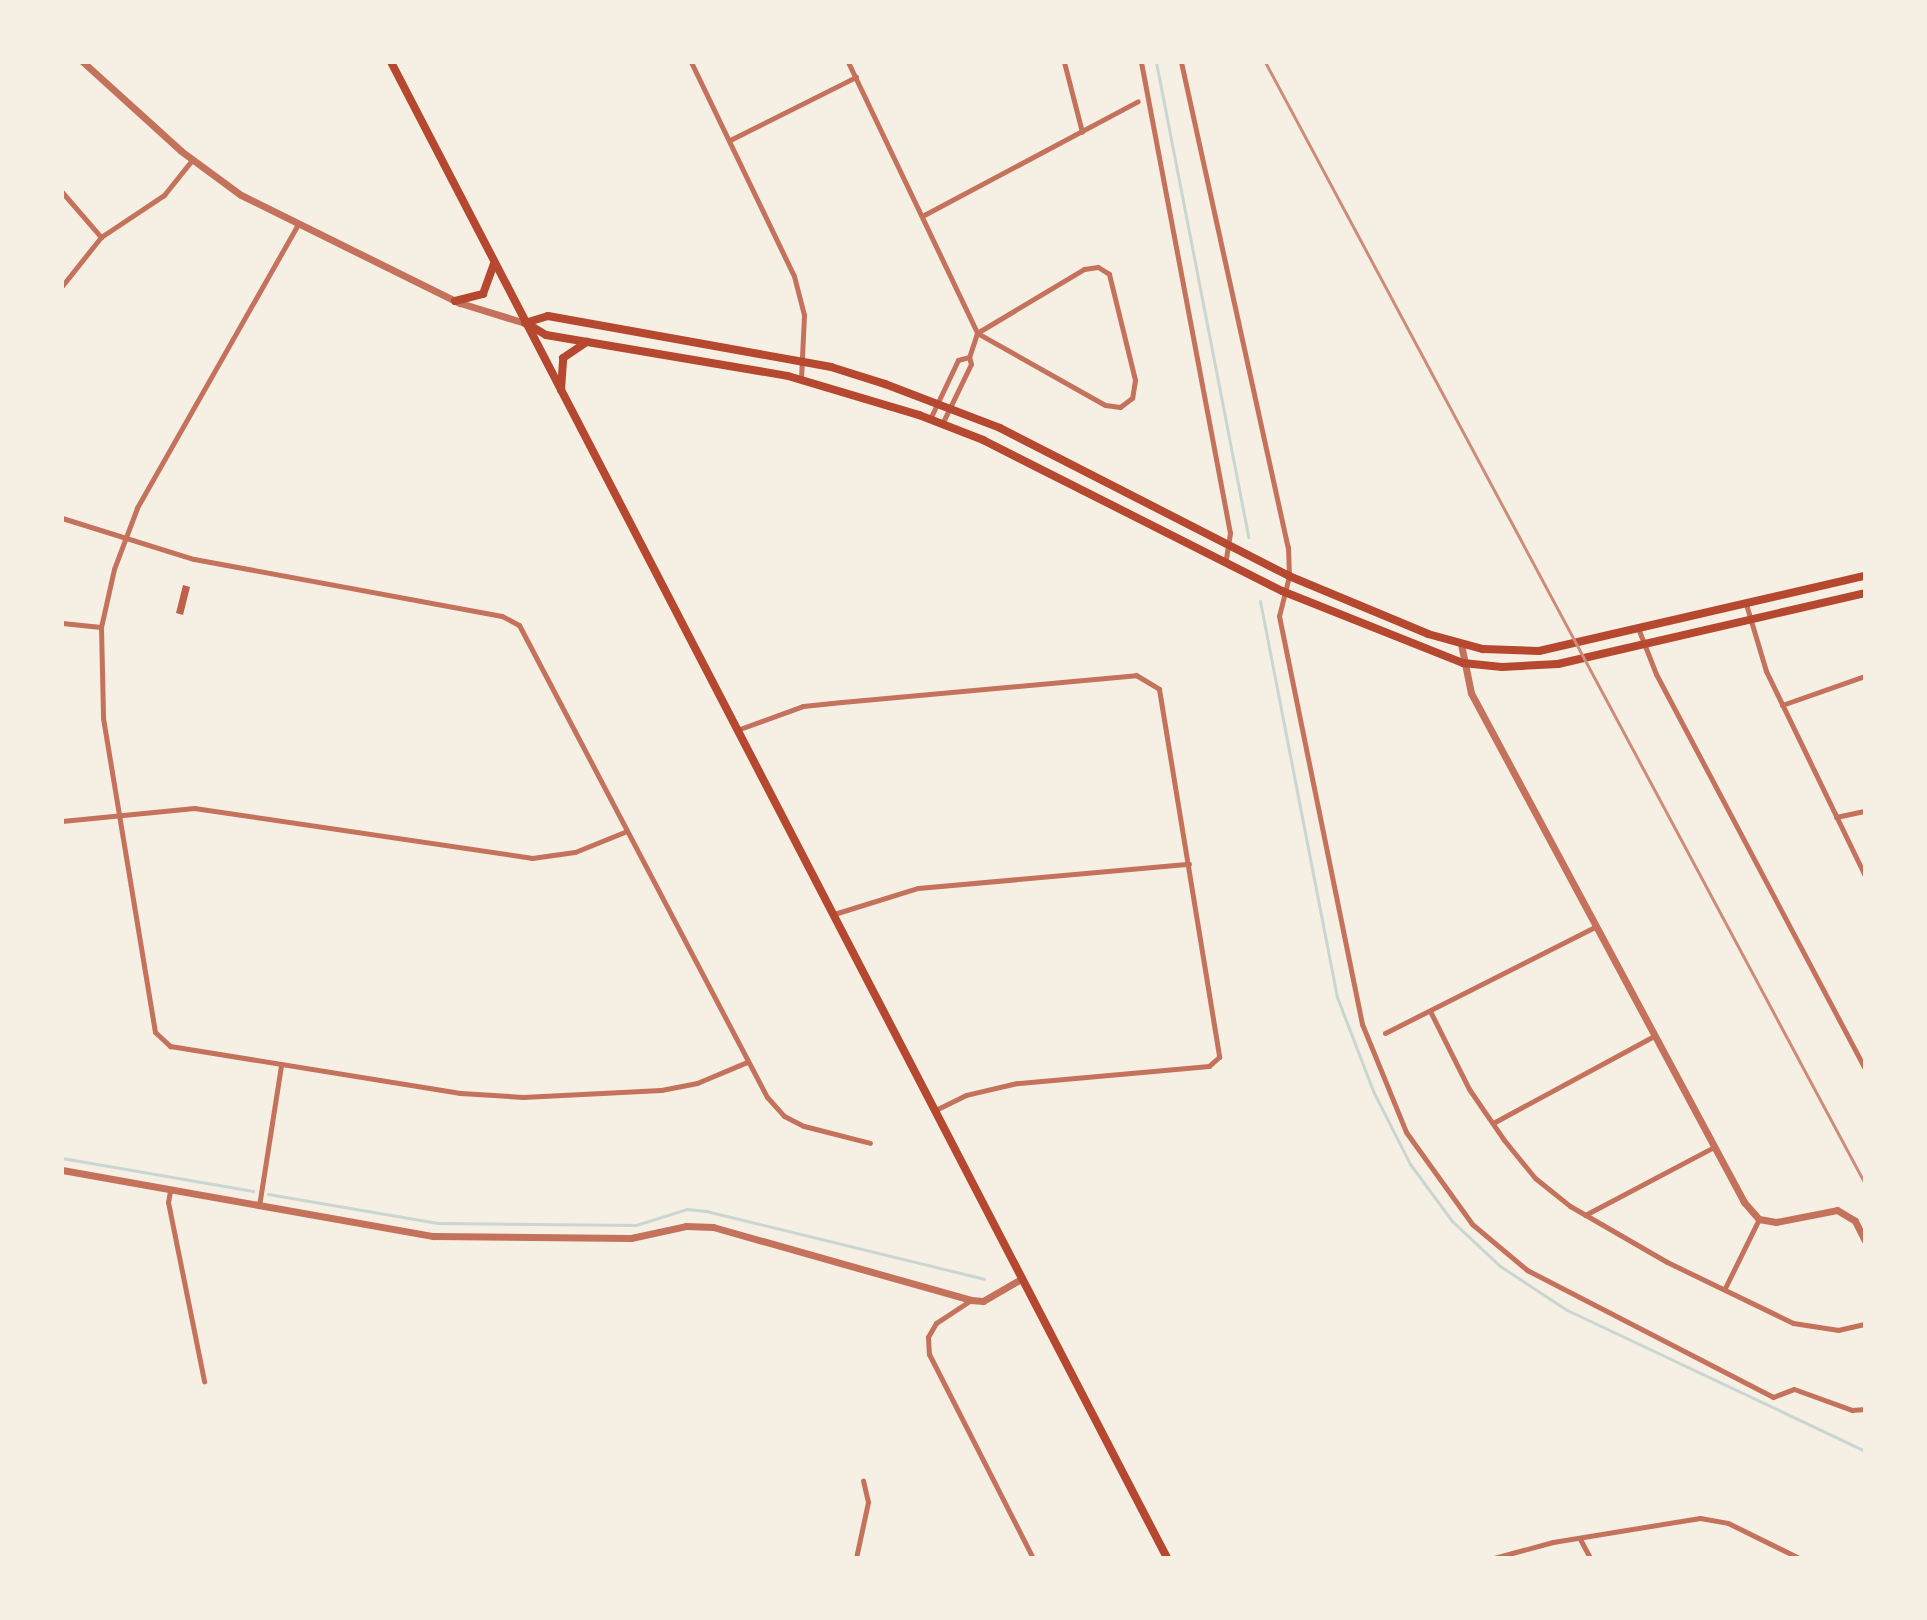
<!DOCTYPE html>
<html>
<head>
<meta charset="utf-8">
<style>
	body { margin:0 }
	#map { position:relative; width:1927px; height:1620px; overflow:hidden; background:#f6efe4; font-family:"PT Sans",sans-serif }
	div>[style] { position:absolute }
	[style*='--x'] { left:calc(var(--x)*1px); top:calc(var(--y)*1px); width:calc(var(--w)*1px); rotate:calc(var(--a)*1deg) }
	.stream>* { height:3px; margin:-1.5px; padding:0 1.5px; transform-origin:1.5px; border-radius:1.5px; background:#c9d6d2 }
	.building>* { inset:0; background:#bf614a }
	.minor>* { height:5px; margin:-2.5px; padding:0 2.5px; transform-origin:2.5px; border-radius:2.5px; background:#c5725c }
	.tertiary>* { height:7px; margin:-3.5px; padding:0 3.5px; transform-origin:3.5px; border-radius:3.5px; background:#c5725c }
	.secondary>* { height:8px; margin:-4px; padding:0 4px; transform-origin:4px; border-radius:4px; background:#b5482f }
	.primary>* { height:8px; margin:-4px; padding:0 4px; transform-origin:4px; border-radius:4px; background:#b5482f }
	.rail>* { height:3px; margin:-1.5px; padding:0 1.5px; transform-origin:1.5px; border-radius:1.5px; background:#cf8b77 }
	span { translate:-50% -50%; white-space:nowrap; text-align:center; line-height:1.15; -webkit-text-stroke:6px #f6efe4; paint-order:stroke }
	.frame { position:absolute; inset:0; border:64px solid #f6efe4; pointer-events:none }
</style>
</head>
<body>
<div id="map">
	<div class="stream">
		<i style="--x:1156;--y:62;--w:484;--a:79"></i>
		<i style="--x:1260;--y:601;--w:403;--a:79"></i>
		<i style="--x:1337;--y:997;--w:101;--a:69"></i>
		<i style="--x:1373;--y:1091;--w:82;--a:63.1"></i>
		<i style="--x:1410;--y:1164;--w:71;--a:53.6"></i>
		<i style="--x:1452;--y:1221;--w:66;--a:43.2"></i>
		<i style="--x:1500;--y:1266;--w:80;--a:33.3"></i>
		<i style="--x:1567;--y:1310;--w:330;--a:25.3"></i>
		<i style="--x:62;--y:1158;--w:194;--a:9.8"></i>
		<i style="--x:268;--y:1194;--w:172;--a:9.7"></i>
		<i style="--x:438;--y:1223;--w:198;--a:0.6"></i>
		<i style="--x:636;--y:1225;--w:53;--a:-17.4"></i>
		<i style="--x:687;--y:1209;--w:19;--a:6"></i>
		<i style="--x:706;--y:1211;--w:286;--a:13.7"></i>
	</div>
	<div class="building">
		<i style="clip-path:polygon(183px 585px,190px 587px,183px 615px,176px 613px)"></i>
	</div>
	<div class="minor">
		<i style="--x:691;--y:62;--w:237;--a:64.3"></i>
		<i style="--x:794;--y:276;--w:40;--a:75.6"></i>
		<i style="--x:804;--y:315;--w:64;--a:92.7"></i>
		<i style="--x:848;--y:62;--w:300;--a:64.5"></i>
		<i style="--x:977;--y:333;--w:25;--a:108"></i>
		<i style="--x:1064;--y:62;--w:72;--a:75.6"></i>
		<i style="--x:1141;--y:62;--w:479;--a:79.3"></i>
		<i style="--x:1230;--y:533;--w:30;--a:99"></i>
		<i style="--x:1181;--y:62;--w:497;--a:77.6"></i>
		<i style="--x:1288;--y:547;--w:29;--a:88"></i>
		<i style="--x:1289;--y:576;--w:41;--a:104"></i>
		<i style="--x:1279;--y:616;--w:416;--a:78.5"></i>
		<i style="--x:1362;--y:1024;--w:117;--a:67.8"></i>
		<i style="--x:1406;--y:1132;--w:113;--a:54.3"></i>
		<i style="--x:1472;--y:1224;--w:72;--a:39.9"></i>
		<i style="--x:1527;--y:1270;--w:277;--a:27.3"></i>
		<i style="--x:1773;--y:1397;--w:22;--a:-21"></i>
		<i style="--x:1794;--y:1389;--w:62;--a:19.9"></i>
		<i style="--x:1852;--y:1410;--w:13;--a:-4"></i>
		<i style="--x:730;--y:140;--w:141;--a:-26.6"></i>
		<i style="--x:62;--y:192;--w:60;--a:49.1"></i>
		<i style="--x:924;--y:215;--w:242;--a:-28"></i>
		<i style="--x:297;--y:226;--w:324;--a:119.6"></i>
		<i style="--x:137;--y:508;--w:65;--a:110.7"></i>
		<i style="--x:114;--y:569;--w:59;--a:102.6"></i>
		<i style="--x:101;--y:627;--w:91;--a:88.7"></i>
		<i style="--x:103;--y:718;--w:318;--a:80.6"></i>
		<i style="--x:155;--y:1032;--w:21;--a:43"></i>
		<i style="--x:170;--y:1046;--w:294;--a:9.2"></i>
		<i style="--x:460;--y:1093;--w:63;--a:3.6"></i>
		<i style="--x:523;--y:1097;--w:138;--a:-2.9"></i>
		<i style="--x:661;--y:1090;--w:37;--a:-11"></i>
		<i style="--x:697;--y:1083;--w:54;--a:-22.8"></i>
		<i style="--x:1098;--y:267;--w:13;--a:32"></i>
		<i style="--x:1109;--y:274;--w:109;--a:76.2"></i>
		<i style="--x:1135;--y:380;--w:18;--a:99"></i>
		<i style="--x:1132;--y:398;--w:15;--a:143"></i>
		<i style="--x:1120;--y:407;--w:15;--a:-172"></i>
		<i style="--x:1105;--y:405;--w:147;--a:-150.6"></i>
		<i style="--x:977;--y:333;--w:125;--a:-30.9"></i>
		<i style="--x:1084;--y:269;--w:14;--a:-8"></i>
		<i style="--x:62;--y:286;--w:63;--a:-51.5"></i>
		<i style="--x:101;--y:237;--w:76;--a:-33.7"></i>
		<i style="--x:164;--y:195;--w:45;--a:-51.3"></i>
		<i style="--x:930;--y:419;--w:65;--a:-64.6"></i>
		<i style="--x:958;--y:360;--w:11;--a:-15"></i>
		<i style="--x:969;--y:357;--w:7;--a:74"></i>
		<i style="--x:971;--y:364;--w:67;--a:115.8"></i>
		<i style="--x:62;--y:518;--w:138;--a:17.3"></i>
		<i style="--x:194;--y:559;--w:313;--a:10.5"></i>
		<i style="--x:502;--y:616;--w:19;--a:28"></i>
		<i style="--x:519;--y:625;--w:533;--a:62.28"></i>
		<i style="--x:767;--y:1097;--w:25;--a:48"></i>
		<i style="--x:784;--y:1116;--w:22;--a:27"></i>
		<i style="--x:804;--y:1126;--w:68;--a:14.4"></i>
		<i style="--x:1746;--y:604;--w:70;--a:73.4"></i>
		<i style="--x:1766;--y:671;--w:228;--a:64.2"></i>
		<i style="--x:62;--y:623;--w:39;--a:6"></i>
		<i style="--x:1638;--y:628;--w:49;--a:68.6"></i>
		<i style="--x:1656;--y:674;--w:446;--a:62.1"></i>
		<i style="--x:1782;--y:705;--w:88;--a:-19.3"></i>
		<i style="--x:737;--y:730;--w:70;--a:-20"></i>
		<i style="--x:803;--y:706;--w:39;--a:-6"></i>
		<i style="--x:842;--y:702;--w:295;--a:-5.2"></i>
		<i style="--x:1136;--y:675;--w:27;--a:31"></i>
		<i style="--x:1159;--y:689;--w:373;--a:80.7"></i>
		<i style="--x:1219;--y:1057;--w:13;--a:138"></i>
		<i style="--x:1209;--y:1066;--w:193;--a:174.9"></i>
		<i style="--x:1017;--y:1083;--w:52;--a:166.8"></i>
		<i style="--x:966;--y:1095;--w:34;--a:154"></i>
		<i style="--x:1836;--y:817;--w:30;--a:-12"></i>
		<i style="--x:62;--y:821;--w:133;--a:-5.6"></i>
		<i style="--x:194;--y:808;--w:342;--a:8.4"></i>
		<i style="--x:532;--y:858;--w:43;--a:-7.9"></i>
		<i style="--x:575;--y:852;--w:56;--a:-22"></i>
		<i style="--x:834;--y:914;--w:88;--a:-17.2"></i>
		<i style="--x:918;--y:888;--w:272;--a:-5.1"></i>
		<i style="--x:1430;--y:1011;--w:87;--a:63.4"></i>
		<i style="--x:1469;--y:1089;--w:62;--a:55.5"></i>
		<i style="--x:1504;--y:1140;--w:49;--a:50.8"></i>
		<i style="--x:1535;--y:1178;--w:45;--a:38.7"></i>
		<i style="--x:1570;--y:1206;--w:112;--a:30"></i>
		<i style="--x:1667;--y:1262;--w:140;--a:25.8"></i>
		<i style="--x:1793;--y:1323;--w:46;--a:8.8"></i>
		<i style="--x:1838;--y:1330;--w:28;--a:-13"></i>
		<i style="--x:1385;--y:1033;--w:235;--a:-26.8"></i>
		<i style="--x:1493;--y:1123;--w:183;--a:-28.4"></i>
		<i style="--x:170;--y:1191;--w:11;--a:100"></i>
		<i style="--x:168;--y:1202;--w:183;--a:78.6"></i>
		<i style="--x:259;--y:1206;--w:143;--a:-81.1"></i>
		<i style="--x:1585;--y:1215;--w:146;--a:-27.8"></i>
		<i style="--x:1725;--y:1288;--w:77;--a:-63.8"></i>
		<i style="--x:971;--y:1300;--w:42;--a:146.7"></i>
		<i style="--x:936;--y:1323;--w:16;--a:120"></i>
		<i style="--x:928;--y:1337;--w:17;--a:87"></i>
		<i style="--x:929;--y:1354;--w:229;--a:63"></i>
		<i style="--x:1580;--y:1539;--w:21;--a:62"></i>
		<i style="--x:856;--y:1558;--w:57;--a:-77.9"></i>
		<i style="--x:868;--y:1502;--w:22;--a:-103"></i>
		<i style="--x:1494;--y:1558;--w:61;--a:-15.2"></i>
		<i style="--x:1553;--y:1542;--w:149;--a:-9.3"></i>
		<i style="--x:1700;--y:1518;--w:28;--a:10"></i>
		<i style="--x:1728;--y:1523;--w:79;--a:26.2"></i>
	</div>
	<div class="tertiary">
		<i style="--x:83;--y:62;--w:132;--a:42.2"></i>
		<i style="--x:181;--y:151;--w:74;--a:36.3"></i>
		<i style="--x:241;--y:195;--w:244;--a:26.3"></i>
		<i style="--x:460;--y:303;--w:68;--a:17.1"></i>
		<i style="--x:1461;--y:644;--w:50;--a:78.5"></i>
		<i style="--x:1471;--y:693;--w:578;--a:61.79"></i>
		<i style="--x:1744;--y:1202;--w:23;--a:49"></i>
		<i style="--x:1759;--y:1219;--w:17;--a:10"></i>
		<i style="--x:1776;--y:1222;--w:62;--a:-11.1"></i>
		<i style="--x:1837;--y:1210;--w:21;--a:31"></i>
		<i style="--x:1855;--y:1221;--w:22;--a:63"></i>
		<i style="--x:62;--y:1170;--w:377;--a:10.1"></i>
		<i style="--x:433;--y:1236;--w:198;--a:0.6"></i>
		<i style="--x:631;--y:1238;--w:56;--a:-12.3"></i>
		<i style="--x:686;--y:1226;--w:27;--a:2"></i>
		<i style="--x:713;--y:1227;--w:268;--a:15.8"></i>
		<i style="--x:971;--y:1300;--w:12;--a:5"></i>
		<i style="--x:983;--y:1301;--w:44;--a:-30.1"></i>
	</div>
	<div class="secondary">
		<i style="--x:525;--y:323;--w:24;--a:-17"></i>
		<i style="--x:548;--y:316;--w:288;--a:10.2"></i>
		<i style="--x:831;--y:367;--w:57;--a:17.5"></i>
		<i style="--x:885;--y:384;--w:123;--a:20.9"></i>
		<i style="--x:1000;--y:428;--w:325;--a:27.1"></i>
		<i style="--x:1289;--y:576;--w:151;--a:22.6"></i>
		<i style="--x:1428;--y:634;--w:57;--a:15.3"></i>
		<i style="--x:1483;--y:649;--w:56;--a:2"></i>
		<i style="--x:1539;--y:651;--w:335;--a:-13"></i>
		<i style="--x:526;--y:323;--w:23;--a:31"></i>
		<i style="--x:546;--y:335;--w:245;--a:9.6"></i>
		<i style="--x:788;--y:376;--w:137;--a:16.6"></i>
		<i style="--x:919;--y:415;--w:69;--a:21.3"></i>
		<i style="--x:983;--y:440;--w:335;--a:26.8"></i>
		<i style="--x:1282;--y:591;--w:195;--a:21.7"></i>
		<i style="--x:1463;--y:663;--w:39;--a:6"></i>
		<i style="--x:1502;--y:667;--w:56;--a:-3.1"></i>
		<i style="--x:1558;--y:664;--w:315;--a:-13"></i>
	</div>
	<div class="primary">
		<i style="--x:391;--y:62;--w:1685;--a:62.58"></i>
		<i style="--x:455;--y:301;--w:29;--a:-14"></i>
		<i style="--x:483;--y:294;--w:33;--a:-70"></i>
		<i style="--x:561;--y:390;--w:32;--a:-86"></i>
		<i style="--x:563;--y:358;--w:29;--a:-34"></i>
	</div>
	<div class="rail">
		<i style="--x:1265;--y:62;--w:1272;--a:61.86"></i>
	</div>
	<div class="frame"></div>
</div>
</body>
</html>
